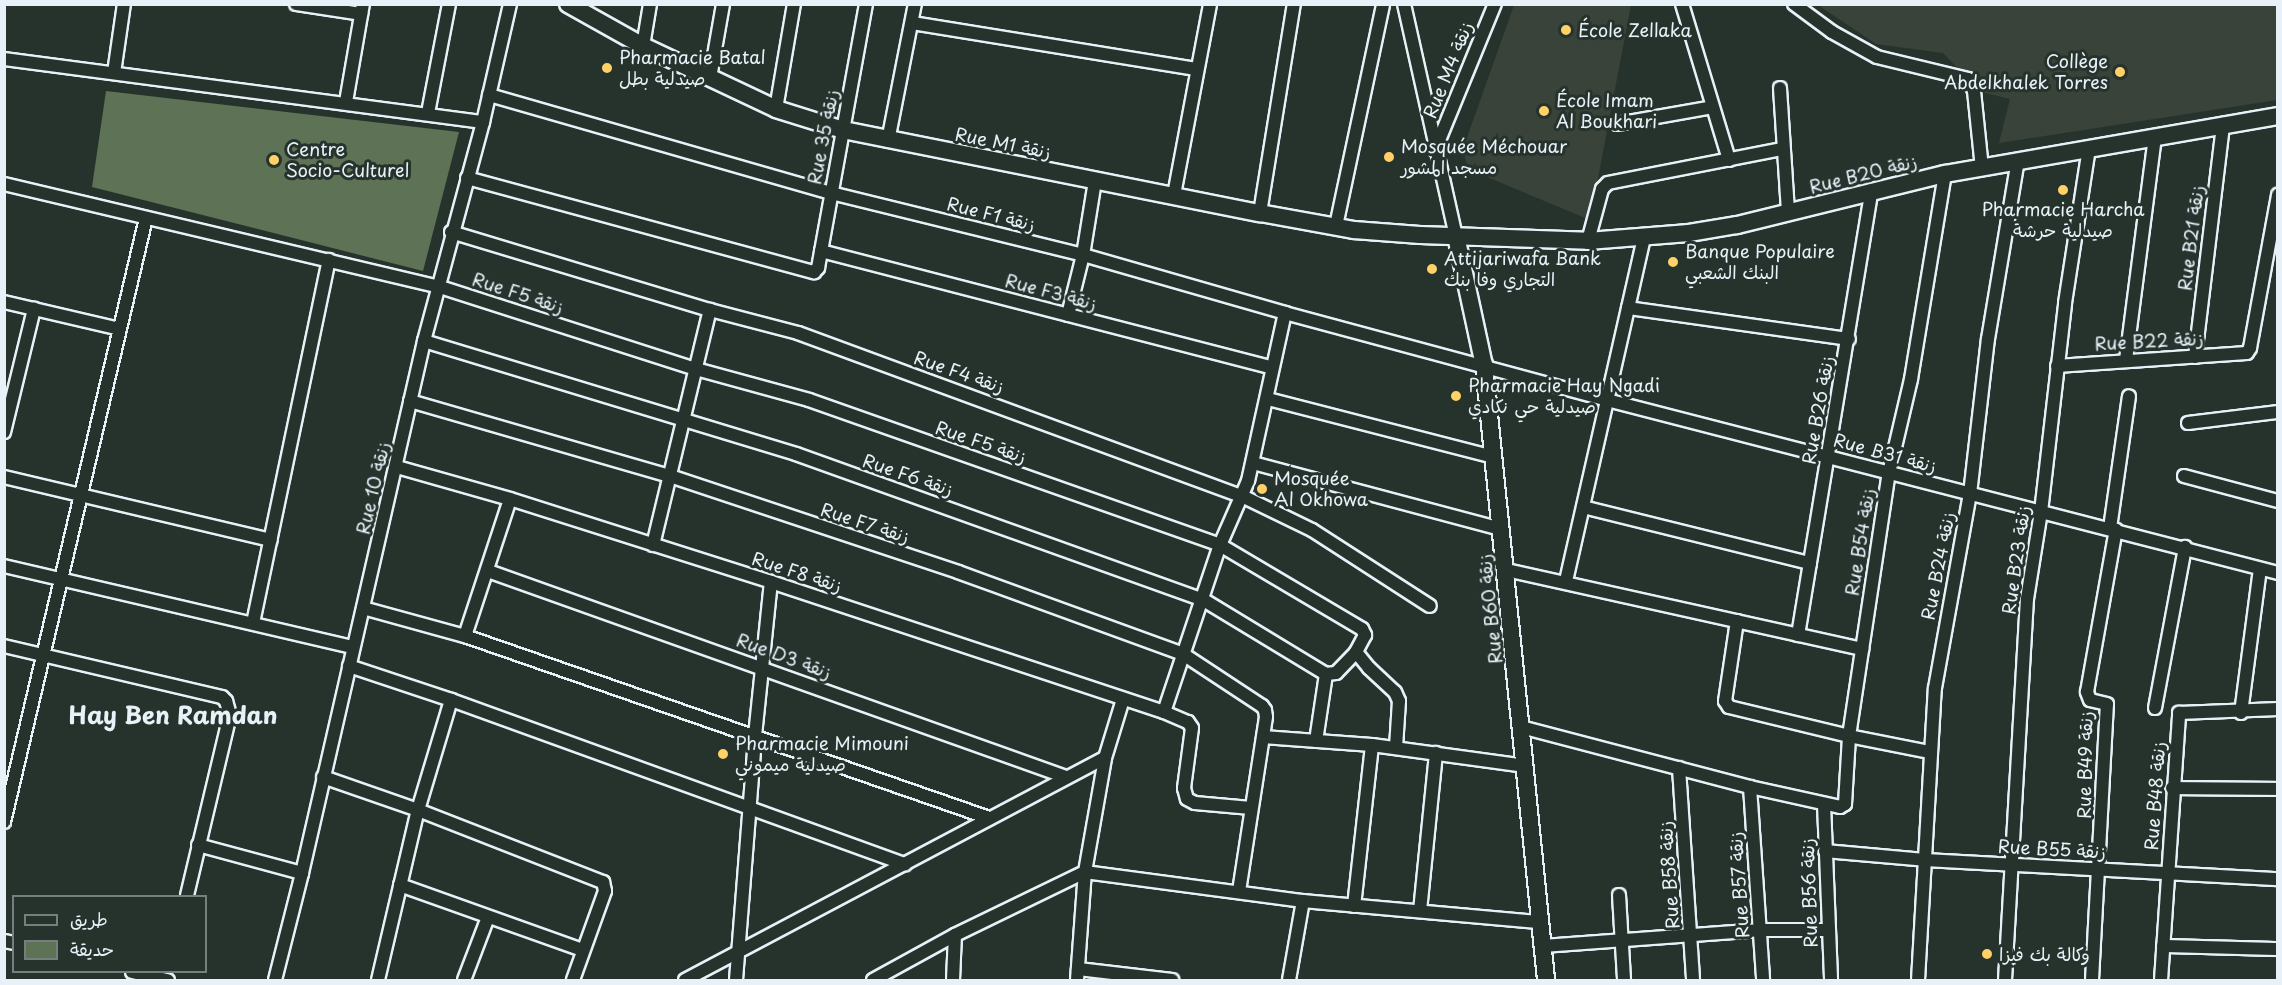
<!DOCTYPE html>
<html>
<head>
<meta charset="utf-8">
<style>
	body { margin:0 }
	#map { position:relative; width:2282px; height:985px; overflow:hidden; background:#26332d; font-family:"Playpen Sans","Playpen Sans Arabic",sans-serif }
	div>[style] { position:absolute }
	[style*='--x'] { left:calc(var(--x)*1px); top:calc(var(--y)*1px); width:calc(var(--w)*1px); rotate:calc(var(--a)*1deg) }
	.built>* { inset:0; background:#3a4339 }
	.green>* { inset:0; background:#5e7356 }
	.roads { filter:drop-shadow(2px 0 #e8f1f8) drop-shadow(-2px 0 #e8f1f8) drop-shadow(0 2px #e8f1f8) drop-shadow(0 -2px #e8f1f8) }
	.street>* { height:12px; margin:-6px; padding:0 6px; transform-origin:6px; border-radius:6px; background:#26332d }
	.secondary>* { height:16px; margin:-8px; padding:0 8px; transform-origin:8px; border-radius:8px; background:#26332d }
	.dots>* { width:16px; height:16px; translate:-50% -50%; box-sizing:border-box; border:3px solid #26332d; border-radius:50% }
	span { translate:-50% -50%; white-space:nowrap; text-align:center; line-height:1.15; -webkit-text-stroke:6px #26332d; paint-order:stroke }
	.poi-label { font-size:18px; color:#e8f1f8 }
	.left { translate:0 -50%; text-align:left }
	.right { translate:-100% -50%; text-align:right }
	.street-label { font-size:18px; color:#e8f1f8 }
	.district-label { font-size:24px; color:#e8f1f8; font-weight:700 }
	.frame { position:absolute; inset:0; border:6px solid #e8f1f8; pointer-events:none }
	.legend { position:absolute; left:12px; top:895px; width:195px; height:78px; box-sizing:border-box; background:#26332d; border:2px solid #747f7e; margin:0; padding:8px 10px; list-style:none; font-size:18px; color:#e8f1f8 }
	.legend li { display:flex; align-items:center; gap:12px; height:30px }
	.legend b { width:30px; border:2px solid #747f7e }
</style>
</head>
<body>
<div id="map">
	<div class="built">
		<i style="clip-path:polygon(1514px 5px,1631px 5px,1590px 220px,1468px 169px,1463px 149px)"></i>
		<i style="clip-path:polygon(1818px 5px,2277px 5px,2277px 100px,1999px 143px,2010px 99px,1981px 92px,1943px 53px,1876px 44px)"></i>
	</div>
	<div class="green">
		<i style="clip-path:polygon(106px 91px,459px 132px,423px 271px,92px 187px)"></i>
	</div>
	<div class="roads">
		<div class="street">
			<i style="--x:296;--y:4;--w:66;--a:8.7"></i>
			<i style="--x:1404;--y:4;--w:238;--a:77.4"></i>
			<i style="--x:1682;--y:4;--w:163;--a:73.2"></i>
			<i style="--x:1794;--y:4;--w:47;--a:36.4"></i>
			<i style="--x:1832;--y:32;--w:51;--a:29.1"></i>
			<i style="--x:1877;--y:57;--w:94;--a:13.6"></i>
			<i style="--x:1968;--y:79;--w:13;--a:63"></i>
			<i style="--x:1974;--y:91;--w:77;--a:84.1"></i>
			<i style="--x:912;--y:23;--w:288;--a:9.2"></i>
			<i style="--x:643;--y:46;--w:43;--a:-80.5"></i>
			<i style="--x:4;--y:59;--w:483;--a:7.5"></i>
			<i style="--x:114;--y:73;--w:70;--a:-81.8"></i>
			<i style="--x:710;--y:78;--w:75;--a:-80"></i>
			<i style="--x:1780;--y:88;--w:125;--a:86.3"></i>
			<i style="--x:489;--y:95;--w:356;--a:16"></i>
			<i style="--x:831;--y:193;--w:260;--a:13.8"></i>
			<i style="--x:1083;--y:255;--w:210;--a:16"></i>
			<i style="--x:1285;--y:313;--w:334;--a:15.1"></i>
			<i style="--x:1607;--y:400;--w:693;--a:14.46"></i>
			<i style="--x:346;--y:102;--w:99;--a:-80.2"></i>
			<i style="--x:776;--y:109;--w:107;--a:-80.3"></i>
			<i style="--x:428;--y:113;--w:111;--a:-79.1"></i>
			<i style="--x:1617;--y:124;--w:97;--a:-10"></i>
			<i style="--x:888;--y:141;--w:140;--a:-78.9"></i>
			<i style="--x:1435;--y:150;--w:158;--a:-67.7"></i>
			<i style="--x:467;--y:178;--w:360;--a:15.2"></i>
			<i style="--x:814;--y:272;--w:6;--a:-45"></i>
			<i style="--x:818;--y:268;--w:268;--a:-79.7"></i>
			<i style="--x:4;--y:184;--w:445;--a:13.3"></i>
			<i style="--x:437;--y:286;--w:272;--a:17.8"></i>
			<i style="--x:696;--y:369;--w:117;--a:15.3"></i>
			<i style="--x:809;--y:400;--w:436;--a:19.4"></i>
			<i style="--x:1220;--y:545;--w:165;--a:30.6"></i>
			<i style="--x:1362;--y:629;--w:7;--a:63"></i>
			<i style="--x:1365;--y:635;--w:19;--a:118"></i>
			<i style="--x:1356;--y:652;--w:21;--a:51"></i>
			<i style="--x:1369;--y:668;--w:35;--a:43"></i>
			<i style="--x:1395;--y:692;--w:10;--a:66"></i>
			<i style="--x:1399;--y:701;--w:47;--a:93.7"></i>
			<i style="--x:1174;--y:195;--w:194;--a:-79.3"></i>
			<i style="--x:1260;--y:213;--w:212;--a:-80.8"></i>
			<i style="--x:1336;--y:226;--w:227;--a:-78"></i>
			<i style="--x:451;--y:232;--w:270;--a:16.8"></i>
			<i style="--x:710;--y:310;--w:91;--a:14.6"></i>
			<i style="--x:798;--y:333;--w:473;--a:20.2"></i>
			<i style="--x:1242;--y:496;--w:78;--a:25.9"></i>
			<i style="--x:1312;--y:530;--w:140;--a:32.8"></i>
			<i style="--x:1588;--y:241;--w:54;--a:-74.9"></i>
			<i style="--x:1602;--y:189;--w:8;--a:-45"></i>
			<i style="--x:1608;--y:183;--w:177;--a:-11.1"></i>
			<i style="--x:821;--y:251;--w:466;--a:14.5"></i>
			<i style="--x:4;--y:302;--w:119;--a:13.1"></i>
			<i style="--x:1628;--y:308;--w:223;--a:8"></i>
			<i style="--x:1068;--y:315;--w:62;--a:-76"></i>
			<i style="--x:1083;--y:255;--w:75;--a:-80.8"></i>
			<i style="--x:424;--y:341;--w:389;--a:16.9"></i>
			<i style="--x:796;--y:454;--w:431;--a:19.7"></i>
			<i style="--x:1202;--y:599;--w:145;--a:31.2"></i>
			<i style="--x:1326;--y:674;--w:10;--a:-6"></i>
			<i style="--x:1336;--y:673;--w:29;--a:-46"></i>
			<i style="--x:2195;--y:357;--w:235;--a:-83.1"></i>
			<i style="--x:2126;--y:360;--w:226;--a:-82.6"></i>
			<i style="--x:2057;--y:366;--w:190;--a:-3.9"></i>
			<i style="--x:2247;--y:353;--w:6;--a:-59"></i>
			<i style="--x:2250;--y:348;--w:156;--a:-79.6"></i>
			<i style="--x:1268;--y:399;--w:233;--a:14.4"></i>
			<i style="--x:410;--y:401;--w:271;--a:16.1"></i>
			<i style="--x:670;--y:476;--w:304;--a:18.4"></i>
			<i style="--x:958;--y:572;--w:239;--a:20"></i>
			<i style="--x:1183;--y:654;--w:95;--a:33.4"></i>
			<i style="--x:1262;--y:706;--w:5;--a:53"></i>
			<i style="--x:1265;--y:710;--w:7;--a:82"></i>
			<i style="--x:1266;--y:717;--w:177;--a:98.8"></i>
			<i style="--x:2188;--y:423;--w:91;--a:-7"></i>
			<i style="--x:4;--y:432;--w:127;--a:-76.3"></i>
			<i style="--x:1253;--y:463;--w:257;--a:14.9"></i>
			<i style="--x:397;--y:467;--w:117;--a:15.8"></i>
			<i style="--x:510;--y:499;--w:274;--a:17.6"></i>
			<i style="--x:771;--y:582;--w:414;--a:18.3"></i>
			<i style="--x:1164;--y:712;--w:26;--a:23"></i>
			<i style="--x:1188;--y:722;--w:7;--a:56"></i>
			<i style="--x:1192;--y:728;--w:61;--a:97.6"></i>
			<i style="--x:1184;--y:788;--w:11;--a:75"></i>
			<i style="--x:1187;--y:799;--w:9;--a:27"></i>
			<i style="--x:1195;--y:803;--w:56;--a:5.1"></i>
			<i style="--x:2184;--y:476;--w:97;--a:14.9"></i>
			<i style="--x:4;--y:477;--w:274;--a:13.3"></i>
			<i style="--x:1583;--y:507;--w:234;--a:13.9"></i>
			<i style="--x:2110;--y:528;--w:133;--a:-81.8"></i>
			<i style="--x:653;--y:545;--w:242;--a:-76.4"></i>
			<i style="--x:4;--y:566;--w:358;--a:13.1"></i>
			<i style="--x:1506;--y:570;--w:365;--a:12.5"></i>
			<i style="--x:488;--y:571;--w:614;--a:19.62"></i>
			<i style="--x:1566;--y:581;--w:352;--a:-77.2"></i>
			<i style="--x:363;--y:608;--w:106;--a:15.4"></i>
			<i style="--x:465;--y:636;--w:555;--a:19.15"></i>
			<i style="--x:1737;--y:621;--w:81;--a:98.5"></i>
			<i style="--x:1725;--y:701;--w:7;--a:56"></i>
			<i style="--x:1729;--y:707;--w:123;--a:13.6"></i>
			<i style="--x:1849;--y:736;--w:83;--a:11.2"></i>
			<i style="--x:253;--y:623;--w:371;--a:-78.2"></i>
			<i style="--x:1798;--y:635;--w:451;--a:-80.6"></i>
			<i style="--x:465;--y:636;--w:144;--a:-71.8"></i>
			<i style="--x:4;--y:646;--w:224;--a:13.2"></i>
			<i style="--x:222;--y:697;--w:6;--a:45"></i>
			<i style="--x:226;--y:701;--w:15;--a:74"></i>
			<i style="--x:230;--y:715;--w:186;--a:103.4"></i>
			<i style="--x:349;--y:666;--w:108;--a:18.4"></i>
			<i style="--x:451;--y:700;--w:483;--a:19.9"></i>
			<i style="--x:2155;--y:708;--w:164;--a:-79.4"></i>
			<i style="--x:1164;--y:712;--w:176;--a:-71.5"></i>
			<i style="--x:1220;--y:545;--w:70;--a:-66.4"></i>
			<i style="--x:1248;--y:481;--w:172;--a:-77.6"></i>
			<i style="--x:2241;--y:713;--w:145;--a:-82.5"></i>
			<i style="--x:1521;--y:727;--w:237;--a:14.7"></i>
			<i style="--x:1750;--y:787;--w:92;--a:12.5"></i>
			<i style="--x:1840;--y:807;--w:6;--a:-31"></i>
			<i style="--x:1845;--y:804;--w:68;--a:-86.6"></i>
			<i style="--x:1849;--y:736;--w:266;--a:-81.4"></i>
			<i style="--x:1889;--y:473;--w:97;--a:-76.8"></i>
			<i style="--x:1911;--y:379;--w:208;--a:-80.6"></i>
			<i style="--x:1263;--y:737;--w:109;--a:4.2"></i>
			<i style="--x:1372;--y:745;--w:155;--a:7.8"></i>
			<i style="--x:1316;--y:741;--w:68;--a:-81.5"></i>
			<i style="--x:1679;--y:768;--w:212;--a:86.2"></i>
			<i style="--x:323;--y:777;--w:101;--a:19.2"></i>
			<i style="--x:418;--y:810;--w:199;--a:21.3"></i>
			<i style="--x:603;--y:882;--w:9;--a:77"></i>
			<i style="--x:605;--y:891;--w:95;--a:109.8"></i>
			<i style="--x:1750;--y:787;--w:193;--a:86.1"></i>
			<i style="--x:2172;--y:788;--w:106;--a:0.5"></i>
			<i style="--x:1824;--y:804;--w:176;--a:87.7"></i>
			<i style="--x:4;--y:822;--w:620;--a:-76.77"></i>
			<i style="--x:198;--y:845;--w:108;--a:15.1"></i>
			<i style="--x:1825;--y:851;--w:100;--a:5.1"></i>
			<i style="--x:1925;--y:860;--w:354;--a:3.1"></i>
			<i style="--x:400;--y:885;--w:194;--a:19.6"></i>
			<i style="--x:1619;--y:895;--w:85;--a:86.6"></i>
			<i style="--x:1354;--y:906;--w:162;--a:-83.6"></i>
			<i style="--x:1420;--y:911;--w:159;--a:-84.2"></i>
			<i style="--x:4;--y:941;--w:10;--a:11"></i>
			<i style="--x:1543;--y:946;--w:219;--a:-4.2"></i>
			<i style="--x:1761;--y:930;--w:67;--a:0"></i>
			<i style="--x:2163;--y:946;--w:115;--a:1.5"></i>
			<i style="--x:1078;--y:969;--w:95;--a:6.7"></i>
			<i style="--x:132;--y:972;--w:37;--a:13"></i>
			<i style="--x:275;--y:980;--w:110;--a:-75.8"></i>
			<i style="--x:302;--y:873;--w:546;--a:-77.08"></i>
			<i style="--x:424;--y:341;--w:227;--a:-74.9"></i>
			<i style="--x:483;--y:122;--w:121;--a:-77.1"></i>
			<i style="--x:378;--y:980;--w:175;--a:-76.8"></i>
			<i style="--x:418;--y:810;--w:115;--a:-73.3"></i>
			<i style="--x:464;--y:980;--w:67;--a:-69.1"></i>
			<i style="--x:685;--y:980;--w:475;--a:-27.9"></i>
			<i style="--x:736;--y:980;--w:245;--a:-85.5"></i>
			<i style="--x:755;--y:736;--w:155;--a:-84.1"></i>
			<i style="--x:873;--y:980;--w:94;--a:-28.8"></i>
			<i style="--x:955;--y:935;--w:144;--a:-25.9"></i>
			<i style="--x:1085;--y:872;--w:220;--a:7.6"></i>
			<i style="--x:1303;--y:901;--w:238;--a:5.1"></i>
			<i style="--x:953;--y:980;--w:45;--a:-87.5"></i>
			<i style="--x:1077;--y:980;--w:108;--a:-85.8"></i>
			<i style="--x:1085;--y:872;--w:116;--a:-80"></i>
			<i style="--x:1105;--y:758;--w:62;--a:-73"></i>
			<i style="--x:1289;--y:980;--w:80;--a:-80"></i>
			<i style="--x:1918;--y:980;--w:292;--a:-86.7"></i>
			<i style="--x:1935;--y:688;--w:197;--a:-79.8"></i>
			<i style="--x:1970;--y:494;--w:156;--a:-83.4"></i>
			<i style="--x:1988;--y:339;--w:181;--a:-80.5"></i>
			<i style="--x:2005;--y:980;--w:382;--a:-86.7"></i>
			<i style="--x:2027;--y:599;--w:88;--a:-80.9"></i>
			<i style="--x:2041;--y:512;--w:210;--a:-83.4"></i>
			<i style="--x:2065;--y:303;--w:157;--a:-81.2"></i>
			<i style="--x:2092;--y:980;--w:276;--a:-86.9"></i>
			<i style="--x:2107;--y:704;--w:17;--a:-167"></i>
			<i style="--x:2090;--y:700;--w:9;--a:-111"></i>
			<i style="--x:2087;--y:692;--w:165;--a:-79.9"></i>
			<i style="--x:2161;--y:980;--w:268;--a:-86.1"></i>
			<i style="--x:2179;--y:713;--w:99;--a:-2.3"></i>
		</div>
		<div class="secondary">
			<i style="--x:568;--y:4;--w:86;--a:29.2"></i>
			<i style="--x:643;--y:46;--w:147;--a:25.3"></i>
			<i style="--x:776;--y:109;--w:70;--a:17.4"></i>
			<i style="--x:843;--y:130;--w:425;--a:11.3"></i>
			<i style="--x:1260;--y:213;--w:96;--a:10.3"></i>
			<i style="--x:1354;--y:230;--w:66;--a:4.3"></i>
			<i style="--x:1420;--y:235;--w:168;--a:2"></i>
			<i style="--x:1588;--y:241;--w:101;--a:-4.5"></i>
			<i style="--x:1689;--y:233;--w:49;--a:-9.5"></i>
			<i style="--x:1737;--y:225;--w:214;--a:-13.8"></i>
			<i style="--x:1945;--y:174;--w:338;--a:-9.9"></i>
			<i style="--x:1456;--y:236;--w:132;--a:77.8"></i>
			<i style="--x:1484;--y:365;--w:618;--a:84.24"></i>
		</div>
	</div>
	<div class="dots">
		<i style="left:1566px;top:30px;background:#ffd166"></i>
		<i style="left:607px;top:68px;background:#ffd166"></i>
		<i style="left:2120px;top:72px;background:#ffd166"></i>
		<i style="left:1544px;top:111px;background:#ffd166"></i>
		<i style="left:1389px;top:157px;background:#ffd166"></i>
		<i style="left:274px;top:160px;background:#ffd166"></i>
		<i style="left:2063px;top:190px;background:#ffd166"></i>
		<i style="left:1673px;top:262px;background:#ffd166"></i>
		<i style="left:1432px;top:269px;background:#ffd166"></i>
		<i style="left:1456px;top:396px;background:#ffd166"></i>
		<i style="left:1262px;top:489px;background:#ffd166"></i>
		<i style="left:723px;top:754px;background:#ffd166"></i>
		<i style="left:1987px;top:954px;background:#ffd166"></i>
	</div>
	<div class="poi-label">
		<span class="left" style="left:1578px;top:30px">École Zellaka</span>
		<span class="left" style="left:619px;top:68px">Pharmacie Batal<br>صيدلية بطل</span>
		<span class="right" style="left:2108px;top:72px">Collège<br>Abdelkhalek Torres</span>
		<span class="left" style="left:1556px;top:111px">École Imam<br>Al Boukhari</span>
		<span class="left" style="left:1401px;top:157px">Mosquée Méchouar<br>مسجد المشور</span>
		<span class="left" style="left:286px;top:160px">Centre<br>Socio-Culturel</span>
		<span style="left:2063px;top:220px">Pharmacie Harcha<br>صيدلية حرشة</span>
		<span class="left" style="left:1685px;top:262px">Banque Populaire<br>البنك الشعبي</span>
		<span class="left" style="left:1444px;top:269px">Attijariwafa Bank<br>التجاري وفا بنك</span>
		<span class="left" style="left:1468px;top:396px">Pharmacie Hay Ngadi<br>صيدلية حي نكادي</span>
		<span class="left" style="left:1274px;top:489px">Mosquée<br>Al Okhowa</span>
		<span class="left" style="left:735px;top:754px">Pharmacie Mimouni<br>صيدلية ميموني</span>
		<span class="left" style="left:1999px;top:954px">وكالة بك فيزا</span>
	</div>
	<div class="street-label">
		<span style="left:1448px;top:70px;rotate:-68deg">Rue M4 زنقة</span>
		<span style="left:823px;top:137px;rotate:-79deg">Rue 35 زنقة</span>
		<span style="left:1003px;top:143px;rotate:11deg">Rue M1 زنقة</span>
		<span style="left:1863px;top:174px;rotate:-14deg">Rue B20 زنقة</span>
		<span style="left:991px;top:214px;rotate:14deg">Rue F1 زنقة</span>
		<span style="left:2191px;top:238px;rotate:-83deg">Rue B21 زنقة</span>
		<span style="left:1051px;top:292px;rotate:15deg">Rue F3 زنقة</span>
		<span style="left:518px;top:293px;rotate:18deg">Rue F5 زنقة</span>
		<span style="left:2149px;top:341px;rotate:-3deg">Rue B22 زنقة</span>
		<span style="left:959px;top:372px;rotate:19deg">Rue F4 زنقة</span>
		<span style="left:1818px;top:410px;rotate:-80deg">Rue B26 زنقة</span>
		<span style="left:981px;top:442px;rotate:19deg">Rue F5 زنقة</span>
		<span style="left:1885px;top:453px;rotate:15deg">Rue B31 زنقة</span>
		<span style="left:908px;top:475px;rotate:19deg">Rue F6 زنقة</span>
		<span style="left:373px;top:488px;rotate:-77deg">Rue 10 زنقة</span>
		<span style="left:865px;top:523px;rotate:18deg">Rue F7 زنقة</span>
		<span style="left:1860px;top:542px;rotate:-81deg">Rue B54 زنقة</span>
		<span style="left:2016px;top:560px;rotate:-82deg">Rue B23 زنقة</span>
		<span style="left:1938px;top:566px;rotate:-79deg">Rue B24 زنقة</span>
		<span style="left:797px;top:572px;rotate:18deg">Rue F8 زنقة</span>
		<span style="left:1490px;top:609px;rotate:-96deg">Rue B60 زنقة</span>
		<span style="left:784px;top:656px;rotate:20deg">Rue D3 زنقة</span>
		<span style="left:2085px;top:765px;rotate:-89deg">Rue B49 زنقة</span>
		<span style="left:2155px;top:796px;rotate:-86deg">Rue B48 زنقة</span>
		<span style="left:2052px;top:849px;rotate:3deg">Rue B55 زنقة</span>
		<span style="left:1669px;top:875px;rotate:-94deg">Rue B58 زنقة</span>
		<span style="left:1739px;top:885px;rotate:-94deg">Rue B57 زنقة</span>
		<span style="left:1809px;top:893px;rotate:-92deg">Rue B56 زنقة</span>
	</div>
	<div class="district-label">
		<span style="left:173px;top:715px">Hay Ben Ramdan</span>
	</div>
	<div class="frame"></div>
	<ul class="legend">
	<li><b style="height:8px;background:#26332d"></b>طريق</li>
	<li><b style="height:16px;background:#5e7356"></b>حديقة</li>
	</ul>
</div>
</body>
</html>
